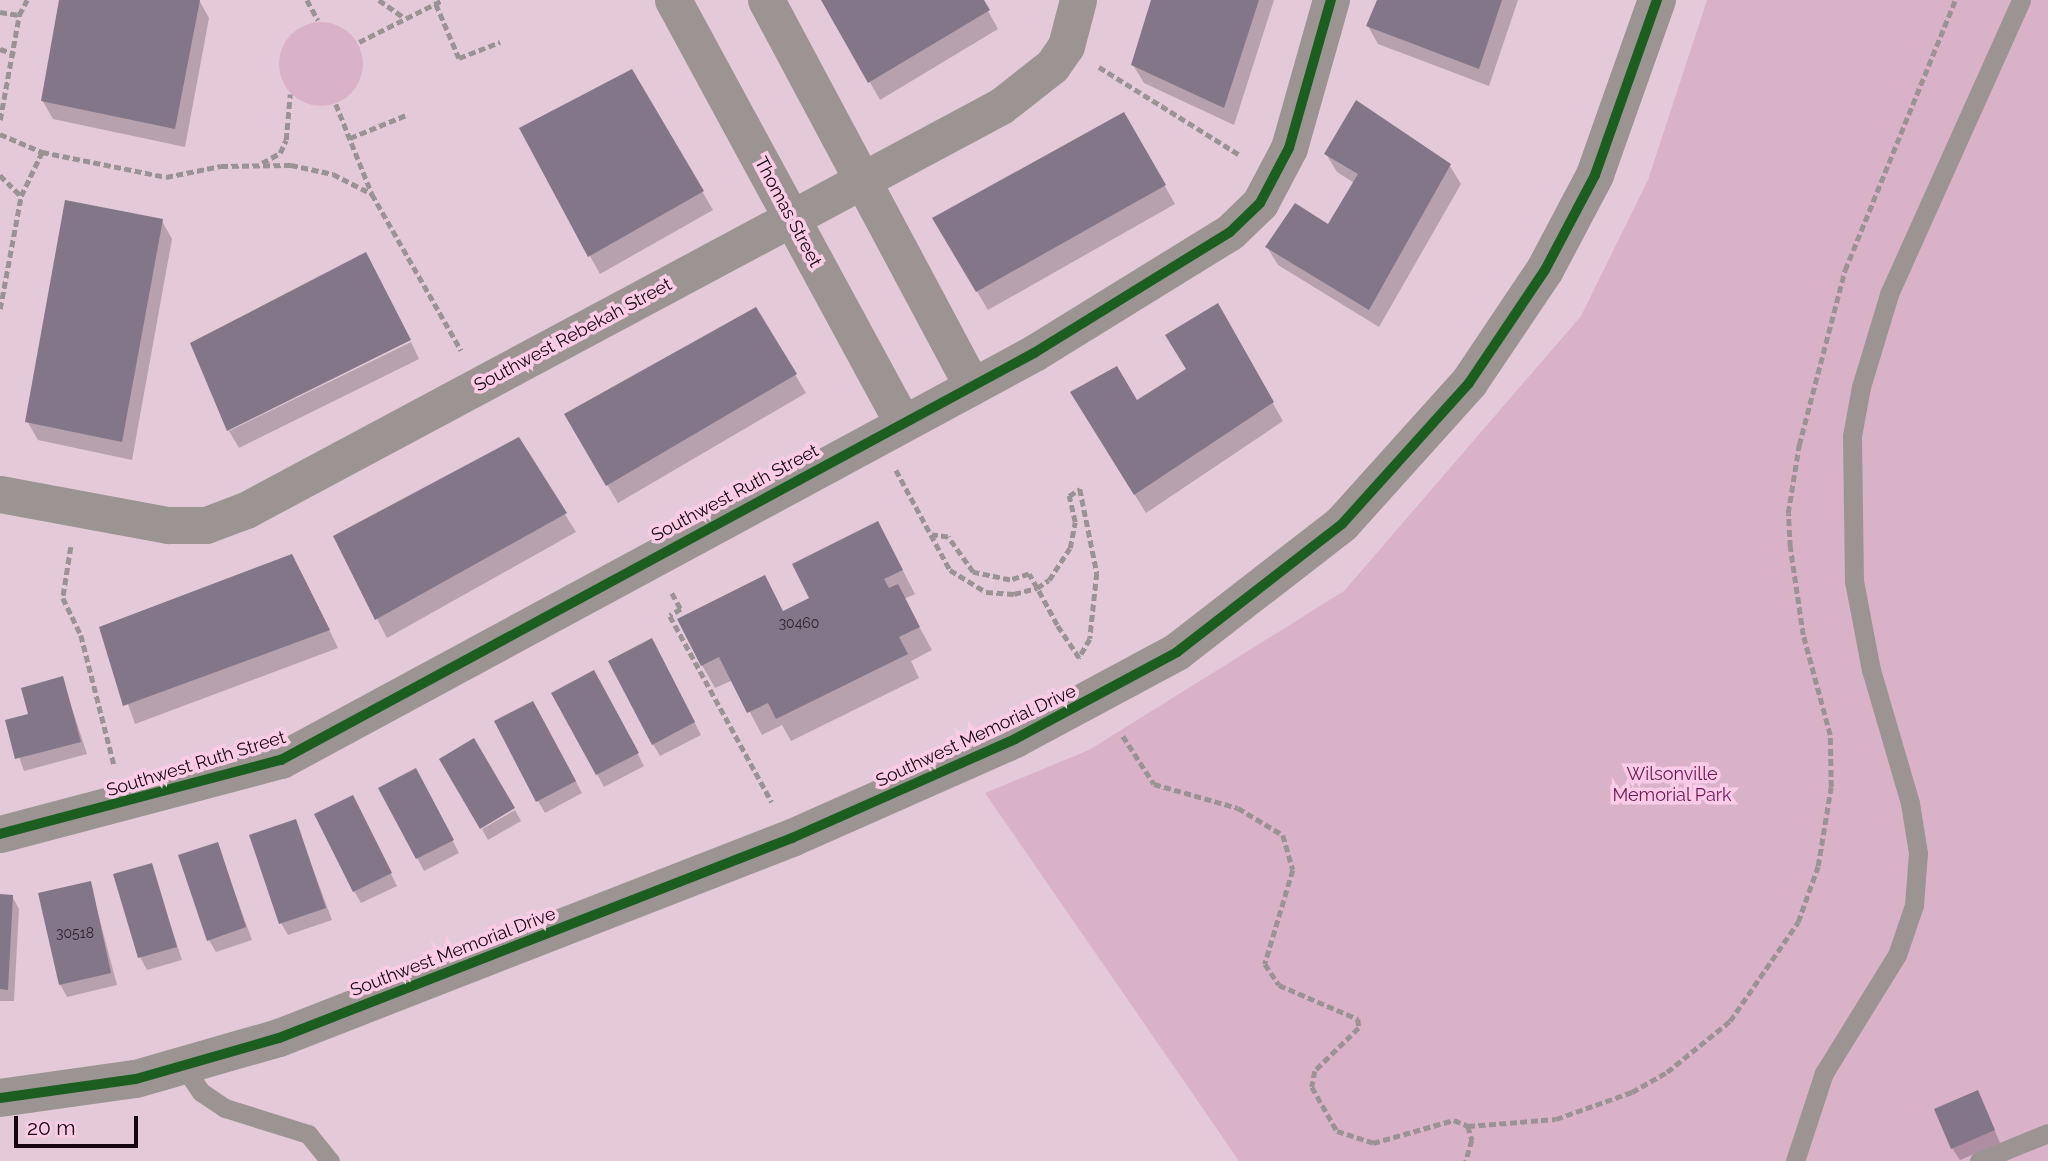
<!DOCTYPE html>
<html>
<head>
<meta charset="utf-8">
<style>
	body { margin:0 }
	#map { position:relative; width:2048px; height:1161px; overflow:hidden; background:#e4cad8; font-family:Raleway,sans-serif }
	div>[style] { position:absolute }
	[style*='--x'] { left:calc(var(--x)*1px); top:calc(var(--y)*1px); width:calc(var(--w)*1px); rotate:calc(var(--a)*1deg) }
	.green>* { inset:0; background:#dab2c8 }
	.round { border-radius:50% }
	.shadow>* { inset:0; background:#0003 }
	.building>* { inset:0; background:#847689 }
	.path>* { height:4.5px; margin-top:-2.25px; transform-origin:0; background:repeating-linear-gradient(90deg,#9b9393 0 7px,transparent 0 10.5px) }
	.service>* { height:19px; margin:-9.5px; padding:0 9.5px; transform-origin:9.5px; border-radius:9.5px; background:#9b9492 }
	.minor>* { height:37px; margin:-18.5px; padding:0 18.5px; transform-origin:18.5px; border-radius:18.5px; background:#9b9492 }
	.tertiary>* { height:38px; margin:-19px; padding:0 19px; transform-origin:19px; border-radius:19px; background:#9b9492 }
	.cycleway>* { height:10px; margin:-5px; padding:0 5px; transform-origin:5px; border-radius:5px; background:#1b5e20 }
	span { translate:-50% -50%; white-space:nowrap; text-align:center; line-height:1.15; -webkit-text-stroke:7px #fccce6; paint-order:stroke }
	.number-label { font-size:14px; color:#31222e }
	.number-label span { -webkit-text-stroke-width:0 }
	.street-label { font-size:18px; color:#15060f }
	.park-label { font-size:18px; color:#731455 }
	.scale { position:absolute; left:14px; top:1116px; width:124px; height:32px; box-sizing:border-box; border:4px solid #15060f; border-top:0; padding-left:9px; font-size:21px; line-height:24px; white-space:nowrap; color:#15060f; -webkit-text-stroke:5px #fccce6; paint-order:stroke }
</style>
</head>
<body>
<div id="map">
	<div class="green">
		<i style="clip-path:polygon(1707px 0,2048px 0,2048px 1161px,1239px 1161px,985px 793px,1089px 750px,1344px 591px,1581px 316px,1648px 180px)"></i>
		<i class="round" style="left:279px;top:22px;width:84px;height:84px"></i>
	</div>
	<div class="shadow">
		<i style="clip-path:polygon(61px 0,199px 0,209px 18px,185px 147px,53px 119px,42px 100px)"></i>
		<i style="clip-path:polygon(823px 0,982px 0,998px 29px,880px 100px)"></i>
		<i style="clip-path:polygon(1153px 0,1274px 0,1234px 125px,1144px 83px,1133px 65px)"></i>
		<i style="clip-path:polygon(1379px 0,1518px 0,1489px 86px,1378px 44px,1368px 26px)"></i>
		<i style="clip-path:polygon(632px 71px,713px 210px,600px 274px,590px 256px)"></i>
		<i style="clip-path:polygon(1356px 103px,1450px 166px,1461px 184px,1379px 327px,1278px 265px,1267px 247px,1329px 226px,1354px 183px,1337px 172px,1326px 154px)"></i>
		<i style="clip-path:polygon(1124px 114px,1175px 204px,988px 310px,934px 219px)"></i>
		<i style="clip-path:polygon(162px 221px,172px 239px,132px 460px,38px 440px,27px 421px)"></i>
		<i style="clip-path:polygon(1217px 305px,1283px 421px,1146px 513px,1083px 411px,1136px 402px,1188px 370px)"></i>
		<i style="clip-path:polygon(756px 309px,806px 393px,618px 503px,566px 415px)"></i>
		<i style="clip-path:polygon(411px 342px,419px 359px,239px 448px,229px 431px)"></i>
		<i style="clip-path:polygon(518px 439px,576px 532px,387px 638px,335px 537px)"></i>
		<i style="clip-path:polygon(878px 523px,915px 594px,904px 599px,932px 650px,911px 661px,919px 678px,791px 741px,782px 725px,762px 735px,733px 680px,715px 688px,702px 665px,812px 598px)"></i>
		<i style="clip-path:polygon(302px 574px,338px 648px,135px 724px,101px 628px)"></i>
		<i style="clip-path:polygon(658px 652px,701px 735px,660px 756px,653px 744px)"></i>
		<i style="clip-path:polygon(62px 678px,87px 754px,24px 771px,7px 722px,30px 715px)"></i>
		<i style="clip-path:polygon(601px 684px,644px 766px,604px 787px,554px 694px)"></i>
		<i style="clip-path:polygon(540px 715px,582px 793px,545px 813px,538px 801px)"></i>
		<i style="clip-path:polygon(422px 782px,459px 853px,424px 871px,381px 789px)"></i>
		<i style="clip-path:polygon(359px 809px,397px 886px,361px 903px,354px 891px)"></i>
		<i style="clip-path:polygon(515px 810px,521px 821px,488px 840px,482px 829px)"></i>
		<i style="clip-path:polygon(295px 821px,332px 920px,288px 935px,281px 923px)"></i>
		<i style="clip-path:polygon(217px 844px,252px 940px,216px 952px,209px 940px)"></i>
		<i style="clip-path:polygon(151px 865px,182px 960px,147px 970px,140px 957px)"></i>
		<i style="clip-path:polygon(90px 883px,117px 985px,67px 997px,60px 984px)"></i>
		<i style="clip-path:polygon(0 896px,12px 896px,19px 909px,14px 1001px,0 1001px)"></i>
		<i style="clip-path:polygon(1984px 1105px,2000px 1143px,1960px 1160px,1952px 1148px)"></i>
	</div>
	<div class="building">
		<i style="clip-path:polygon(59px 0,200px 0,175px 129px,41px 101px)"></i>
		<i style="clip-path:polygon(821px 0,984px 0,990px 10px,868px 83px)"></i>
		<i style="clip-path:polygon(1151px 0,1259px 0,1224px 108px,1131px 65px)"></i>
		<i style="clip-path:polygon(1377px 0,1502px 0,1479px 69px,1366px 26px)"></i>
		<i style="clip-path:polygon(632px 69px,704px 191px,588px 257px,519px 128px)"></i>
		<i style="clip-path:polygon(1356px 100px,1451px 164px,1369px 310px,1265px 247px,1295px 203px,1328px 224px,1358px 174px,1324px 154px)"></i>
		<i style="clip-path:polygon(1124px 112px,1166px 185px,976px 292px,932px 218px)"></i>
		<i style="clip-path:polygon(65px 200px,163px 219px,122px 442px,25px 422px)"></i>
		<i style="clip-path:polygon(366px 252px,411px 340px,227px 431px,190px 343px)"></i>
		<i style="clip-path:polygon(1218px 303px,1274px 402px,1134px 495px,1070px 392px,1117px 366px,1137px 400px,1186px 369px,1165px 335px)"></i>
		<i style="clip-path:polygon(756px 307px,797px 374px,606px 486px,564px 414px)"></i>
		<i style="clip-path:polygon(519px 437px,567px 513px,375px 620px,333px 536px)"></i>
		<i style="clip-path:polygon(878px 521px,903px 570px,884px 579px,889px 588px,898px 584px,920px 627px,899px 637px,908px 654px,776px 719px,768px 703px,747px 713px,719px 657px,701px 666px,677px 619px,765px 575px,783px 611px,809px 598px,792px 564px)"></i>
		<i style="clip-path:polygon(292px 554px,330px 630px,123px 706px,99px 627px)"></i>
		<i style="clip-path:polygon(652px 638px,695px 722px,652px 745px,608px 661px)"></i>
		<i style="clip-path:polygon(594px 670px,639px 753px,596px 775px,551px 693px)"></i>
		<i style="clip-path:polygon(63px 676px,81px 742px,15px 759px,5px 720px,28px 714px,21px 688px)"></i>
		<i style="clip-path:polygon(533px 701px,576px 781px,536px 802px,494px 721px)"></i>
		<i style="clip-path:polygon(474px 738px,515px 808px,480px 829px,439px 759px)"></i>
		<i style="clip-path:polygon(416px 768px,454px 840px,416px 859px,378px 788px)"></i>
		<i style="clip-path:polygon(353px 795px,392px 873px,353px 892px,314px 814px)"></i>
		<i style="clip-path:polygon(296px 819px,326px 908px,279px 924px,249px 835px)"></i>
		<i style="clip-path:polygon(218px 842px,246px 927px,207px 941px,178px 855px)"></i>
		<i style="clip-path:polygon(152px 863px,177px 947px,138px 958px,113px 874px)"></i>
		<i style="clip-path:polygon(91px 881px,111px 973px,59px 985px,38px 893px)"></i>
		<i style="clip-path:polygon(0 894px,13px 895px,8px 990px,0 989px)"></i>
		<i style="clip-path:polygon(1978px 1090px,1995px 1130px,1951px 1149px,1934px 1109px)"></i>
	</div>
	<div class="path">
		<i style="--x:307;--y:0;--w:23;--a:61"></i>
		<i style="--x:379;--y:0;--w:29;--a:35"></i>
		<i style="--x:436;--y:4;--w:59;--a:66.9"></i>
		<i style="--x:459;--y:58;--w:44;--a:-21.3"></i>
		<i style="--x:0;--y:12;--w:19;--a:9"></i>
		<i style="--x:19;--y:15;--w:17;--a:-62"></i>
		<i style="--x:359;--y:42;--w:94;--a:-26.6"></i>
		<i style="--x:0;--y:49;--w:16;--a:18"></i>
		<i style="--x:1099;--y:67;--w:166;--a:32"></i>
		<i style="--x:336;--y:104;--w:97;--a:68.2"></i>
		<i style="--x:372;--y:194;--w:180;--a:60.3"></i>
		<i style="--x:0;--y:120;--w:107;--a:-79.7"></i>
		<i style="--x:0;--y:134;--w:46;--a:23.2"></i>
		<i style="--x:42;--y:152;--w:126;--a:11.4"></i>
		<i style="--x:166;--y:177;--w:56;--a:-11.3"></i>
		<i style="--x:221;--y:166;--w:70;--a:-0.8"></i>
		<i style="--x:291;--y:165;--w:43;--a:12.1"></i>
		<i style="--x:333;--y:174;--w:44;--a:27.1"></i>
		<i style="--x:350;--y:138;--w:61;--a:-22.3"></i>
		<i style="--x:262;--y:163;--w:21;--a:-29"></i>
		<i style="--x:280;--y:153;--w:14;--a:-65"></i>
		<i style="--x:286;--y:140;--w:46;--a:-85"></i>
		<i style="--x:0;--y:175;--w:30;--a:45"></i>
		<i style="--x:21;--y:196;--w:49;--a:-64.5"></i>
		<i style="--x:0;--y:309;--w:115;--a:-79.5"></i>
		<i style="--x:896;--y:470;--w:114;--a:61.6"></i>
		<i style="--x:950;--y:570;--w:42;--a:31.4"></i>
		<i style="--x:986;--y:592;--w:28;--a:4"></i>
		<i style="--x:1014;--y:594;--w:24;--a:-15"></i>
		<i style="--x:1037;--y:588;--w:14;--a:-34"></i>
		<i style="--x:1049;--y:580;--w:38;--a:-57"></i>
		<i style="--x:1070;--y:548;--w:26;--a:-79"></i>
		<i style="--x:1075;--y:522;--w:27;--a:-103"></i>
		<i style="--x:1069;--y:496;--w:13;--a:-32"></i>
		<i style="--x:1080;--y:489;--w:86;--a:78.6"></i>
		<i style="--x:1097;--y:573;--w:66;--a:96.1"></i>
		<i style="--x:1090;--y:639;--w:22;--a:120"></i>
		<i style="--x:1079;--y:658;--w:40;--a:-124"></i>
		<i style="--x:1057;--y:625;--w:42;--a:-118.4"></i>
		<i style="--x:1037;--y:588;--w:16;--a:-120"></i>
		<i style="--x:1029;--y:574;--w:20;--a:162"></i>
		<i style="--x:1010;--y:580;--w:38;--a:-168"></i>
		<i style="--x:973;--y:572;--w:43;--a:-125.5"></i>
		<i style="--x:948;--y:537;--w:16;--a:-173"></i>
		<i style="--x:71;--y:547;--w:52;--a:98.9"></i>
		<i style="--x:63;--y:598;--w:41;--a:64.1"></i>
		<i style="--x:81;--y:635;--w:133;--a:75.7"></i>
		<i style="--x:672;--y:593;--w:18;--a:61"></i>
		<i style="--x:681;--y:609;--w:13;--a:148"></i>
		<i style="--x:670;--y:616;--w:212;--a:61.3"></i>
		<i style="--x:1123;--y:736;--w:57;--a:57.1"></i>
		<i style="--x:1154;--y:784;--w:87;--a:15.9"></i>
		<i style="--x:1238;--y:808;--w:52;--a:31"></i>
		<i style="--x:1283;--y:835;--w:36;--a:74"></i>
		<i style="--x:1293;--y:870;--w:98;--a:106.6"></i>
		<i style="--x:1265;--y:964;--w:25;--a:56"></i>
		<i style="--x:1279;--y:985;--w:86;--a:23.3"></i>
		<i style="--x:1358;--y:1019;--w:9;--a:84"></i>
		<i style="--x:1359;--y:1028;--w:62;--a:135.7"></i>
		<i style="--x:1315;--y:1071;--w:16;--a:101"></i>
		<i style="--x:1312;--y:1087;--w:51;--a:60.4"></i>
		<i style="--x:1337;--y:1131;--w:38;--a:18"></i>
		<i style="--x:1373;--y:1143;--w:84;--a:-15.9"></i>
		<i style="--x:1454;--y:1120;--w:15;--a:23"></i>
		<i style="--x:1468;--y:1126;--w:15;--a:74"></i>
		<i style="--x:1472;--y:1140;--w:22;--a:106"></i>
		<i style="--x:1468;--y:1126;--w:88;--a:-4.5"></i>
		<i style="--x:1556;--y:1119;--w:81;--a:-19.6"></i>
		<i style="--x:1632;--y:1092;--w:40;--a:-29.7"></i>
		<i style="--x:1667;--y:1072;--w:81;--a:-39"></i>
		<i style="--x:1730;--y:1021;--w:120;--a:-55.5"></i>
		<i style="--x:1798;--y:922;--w:59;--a:-70.3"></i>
		<i style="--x:1818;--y:866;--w:80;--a:-80.7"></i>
		<i style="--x:1831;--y:787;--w:52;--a:-91.1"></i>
		<i style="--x:1830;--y:735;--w:104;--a:-105.1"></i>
		<i style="--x:1803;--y:635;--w:89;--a:-98.4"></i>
		<i style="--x:1790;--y:547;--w:34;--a:-93"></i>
		<i style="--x:1788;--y:513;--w:69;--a:-80.8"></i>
		<i style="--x:1799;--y:445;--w:181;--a:-75.3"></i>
		<i style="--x:1845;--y:270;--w:292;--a:-67.8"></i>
	</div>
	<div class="service">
		<i style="--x:184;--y:1067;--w:30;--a:56"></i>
		<i style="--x:201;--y:1092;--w:29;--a:34"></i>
		<i style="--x:225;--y:1108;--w:87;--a:17.4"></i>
		<i style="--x:308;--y:1134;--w:35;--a:51"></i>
		<i style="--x:1795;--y:1161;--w:93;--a:-71.8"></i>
		<i style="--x:1824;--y:1073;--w:139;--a:-58.3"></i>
		<i style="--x:1897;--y:955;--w:53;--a:-71.2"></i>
		<i style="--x:1914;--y:905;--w:52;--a:-85.6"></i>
		<i style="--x:1918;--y:853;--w:51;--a:-99.1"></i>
		<i style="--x:1910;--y:803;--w:139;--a:-106.3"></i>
		<i style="--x:1871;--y:670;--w:91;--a:-100.8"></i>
		<i style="--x:1854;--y:581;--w:145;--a:-90.8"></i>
		<i style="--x:1852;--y:436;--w:50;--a:-79.6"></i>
		<i style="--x:1861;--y:387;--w:97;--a:-73.2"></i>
		<i style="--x:1889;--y:294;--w:322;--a:-65.8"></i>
		<i style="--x:1979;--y:1161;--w:74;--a:-22.1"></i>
	</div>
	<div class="minor">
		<i style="--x:673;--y:0;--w:481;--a:61.5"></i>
		<i style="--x:766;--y:0;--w:438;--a:61.9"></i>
		<i style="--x:0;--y:494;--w:171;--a:10.5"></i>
		<i style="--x:168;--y:525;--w:38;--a:0"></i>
		<i style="--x:206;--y:525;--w:43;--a:-20.6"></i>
		<i style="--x:246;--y:510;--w:856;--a:-28.15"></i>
		<i style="--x:1001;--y:106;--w:65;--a:-38.1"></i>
		<i style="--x:1052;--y:66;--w:24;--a:-55"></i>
		<i style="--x:1066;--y:46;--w:48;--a:-75.4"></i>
		<i style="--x:0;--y:834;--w:291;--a:-14.8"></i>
		<i style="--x:281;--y:760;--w:856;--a:-28.39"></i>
		<i style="--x:1034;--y:353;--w:230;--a:-31.7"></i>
		<i style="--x:1230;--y:232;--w:42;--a:-44"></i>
		<i style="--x:1260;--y:203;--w:62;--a:-62.2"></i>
		<i style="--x:1289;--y:148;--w:154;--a:-74.2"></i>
	</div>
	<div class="tertiary">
		<i style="--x:0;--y:1098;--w:137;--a:-8"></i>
		<i style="--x:136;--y:1079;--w:149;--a:-16"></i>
		<i style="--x:279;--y:1038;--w:551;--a:-21.3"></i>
		<i style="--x:792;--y:838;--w:244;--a:-23.9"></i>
		<i style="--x:1015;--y:739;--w:184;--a:-28.2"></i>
		<i style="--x:1177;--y:652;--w:209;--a:-37.8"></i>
		<i style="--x:1342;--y:524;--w:190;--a:-48"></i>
		<i style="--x:1469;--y:383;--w:136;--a:-56.1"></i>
		<i style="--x:1545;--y:270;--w:107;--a:-62.2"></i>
		<i style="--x:1595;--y:175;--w:186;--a:-70.5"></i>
	</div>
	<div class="cycleway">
		<i style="--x:0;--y:834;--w:291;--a:-14.8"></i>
		<i style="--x:281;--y:760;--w:856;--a:-28.39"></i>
		<i style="--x:1034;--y:353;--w:230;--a:-31.7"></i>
		<i style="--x:1230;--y:232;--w:42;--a:-44"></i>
		<i style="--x:1260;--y:203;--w:62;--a:-62.2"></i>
		<i style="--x:1289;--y:148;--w:154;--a:-74.2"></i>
		<i style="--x:0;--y:1098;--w:137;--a:-8"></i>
		<i style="--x:136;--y:1079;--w:149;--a:-16"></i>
		<i style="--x:279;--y:1038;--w:551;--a:-21.3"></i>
		<i style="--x:792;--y:838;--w:244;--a:-23.9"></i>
		<i style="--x:1015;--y:739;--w:184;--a:-28.2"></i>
		<i style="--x:1177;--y:652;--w:209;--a:-37.8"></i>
		<i style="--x:1342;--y:524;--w:190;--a:-48"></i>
		<i style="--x:1469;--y:383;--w:136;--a:-56.1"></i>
		<i style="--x:1545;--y:270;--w:107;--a:-62.2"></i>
		<i style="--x:1595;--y:175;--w:186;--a:-70.5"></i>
	</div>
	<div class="number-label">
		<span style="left:799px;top:623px">30460</span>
		<span style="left:75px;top:933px">30518</span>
	</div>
	<div class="street-label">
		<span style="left:788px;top:212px;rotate:62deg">Thomas Street</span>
		<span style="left:573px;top:335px;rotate:-28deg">Southwest Rebekah Street</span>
		<span style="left:735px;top:493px;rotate:-28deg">Southwest Ruth Street</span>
		<span style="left:976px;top:736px;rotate:-25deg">Southwest Memorial Drive</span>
		<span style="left:196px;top:764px;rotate:-17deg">Southwest Ruth Street</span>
		<span style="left:453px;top:952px;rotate:-21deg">Southwest Memorial Drive</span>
	</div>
	<div class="park-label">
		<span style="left:1672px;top:785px">Wilsonville<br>Memorial Park</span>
	</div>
	<div class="scale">20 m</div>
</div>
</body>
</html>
